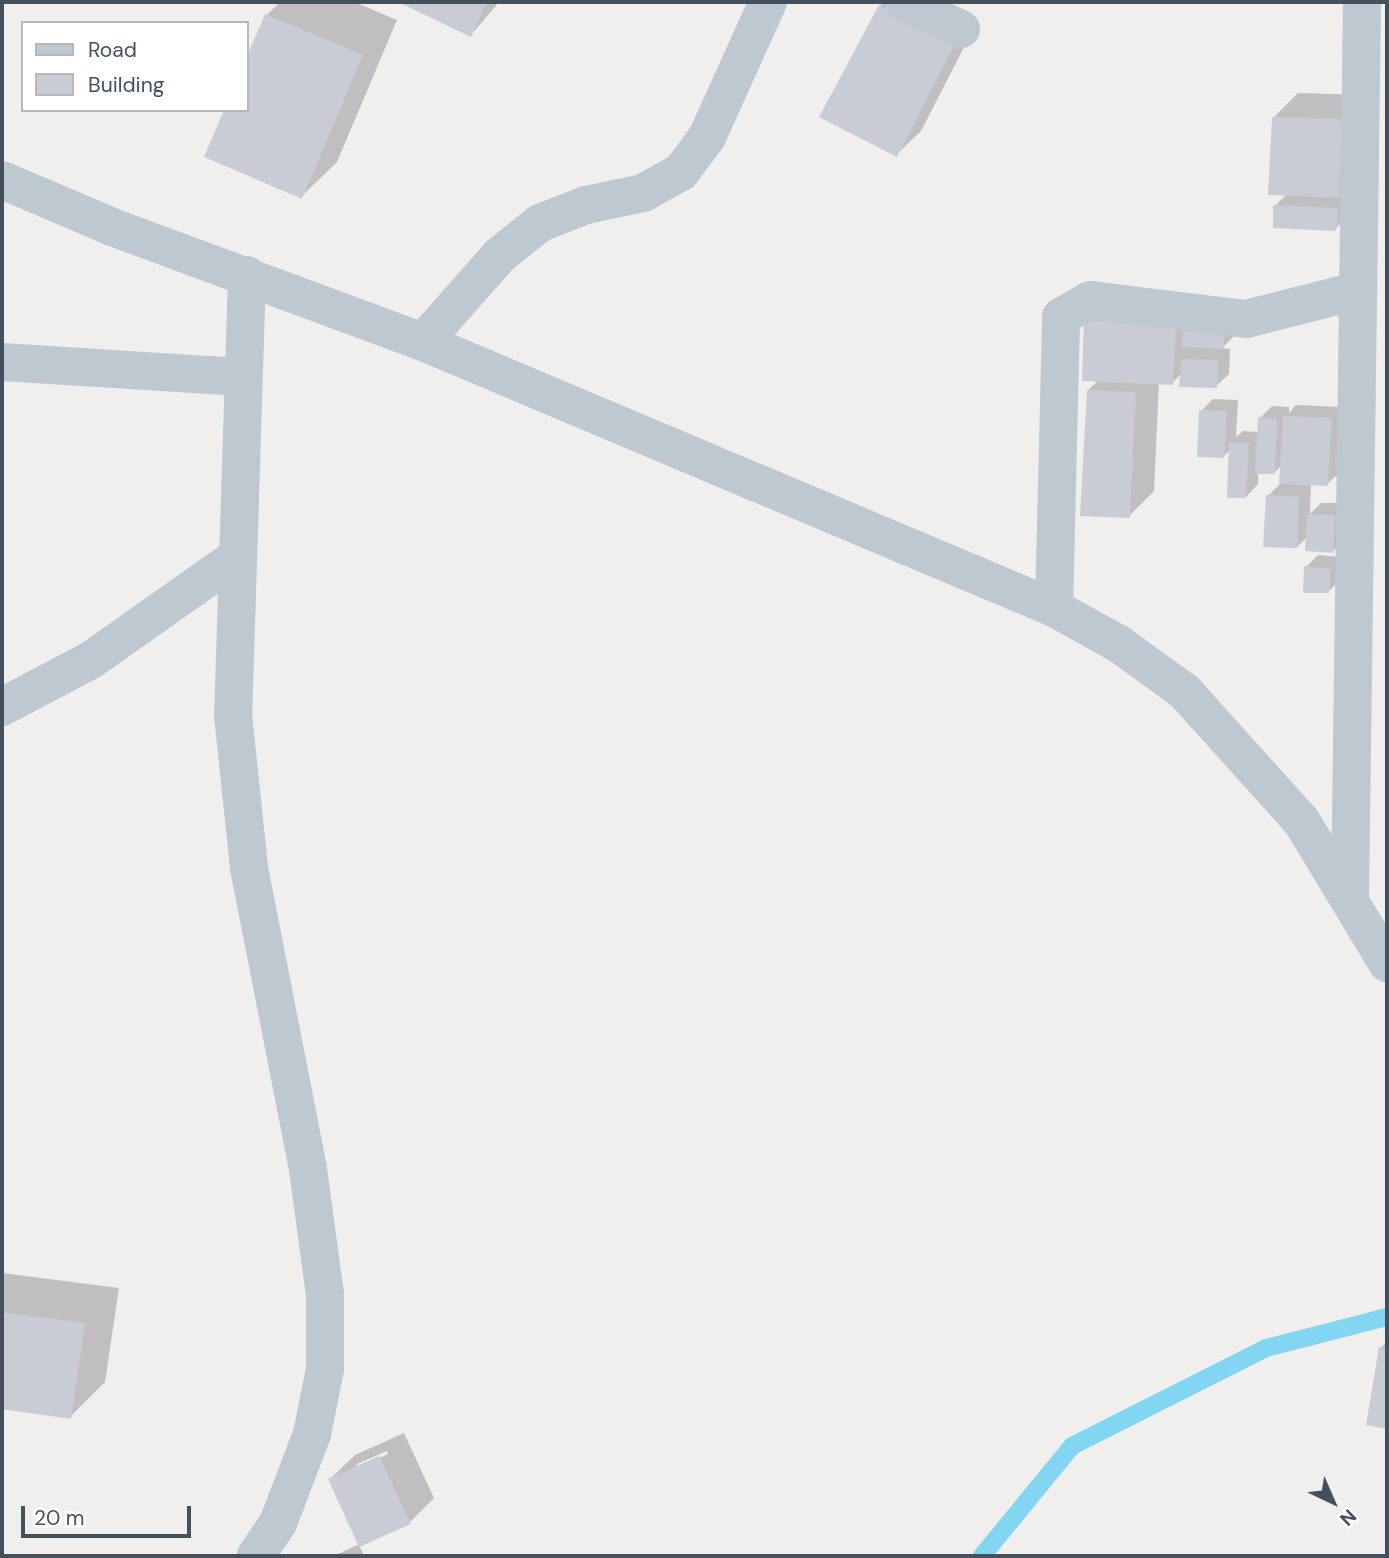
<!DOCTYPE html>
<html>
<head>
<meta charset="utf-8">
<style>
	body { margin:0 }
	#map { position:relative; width:1389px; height:1558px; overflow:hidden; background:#f1eeee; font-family:"DM Sans",sans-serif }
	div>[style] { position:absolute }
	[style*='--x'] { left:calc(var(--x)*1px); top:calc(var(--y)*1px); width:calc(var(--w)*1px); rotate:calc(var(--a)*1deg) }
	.shadow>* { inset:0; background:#0003 }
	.stream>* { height:18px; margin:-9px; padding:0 9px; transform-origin:9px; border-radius:9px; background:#82d6f2 }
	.building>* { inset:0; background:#c9ccd4 }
	.minor>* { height:38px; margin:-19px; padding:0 19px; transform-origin:19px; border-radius:19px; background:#bdc8d1 }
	span { translate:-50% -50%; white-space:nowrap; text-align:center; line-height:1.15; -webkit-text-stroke:7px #fff; paint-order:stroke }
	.frame { position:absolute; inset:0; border:4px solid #45505d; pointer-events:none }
	.legend { position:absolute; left:21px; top:21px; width:228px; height:91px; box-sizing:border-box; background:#fff; border:2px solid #b5b9be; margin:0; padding:9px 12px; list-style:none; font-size:21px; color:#45505d }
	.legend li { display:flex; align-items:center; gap:14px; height:35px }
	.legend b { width:35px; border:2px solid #b5b9be }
	.north { position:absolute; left:1298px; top:1467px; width:70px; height:70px; -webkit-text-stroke:5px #fff; paint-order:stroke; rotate:136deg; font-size:19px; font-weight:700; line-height:28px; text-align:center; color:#45505d }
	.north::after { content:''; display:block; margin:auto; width:24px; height:32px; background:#45505d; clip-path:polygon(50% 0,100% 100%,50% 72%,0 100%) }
	.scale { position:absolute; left:21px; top:1506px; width:170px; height:32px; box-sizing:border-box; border:4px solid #45505d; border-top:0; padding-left:9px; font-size:21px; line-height:24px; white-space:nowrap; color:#45505d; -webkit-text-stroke:5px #fff; paint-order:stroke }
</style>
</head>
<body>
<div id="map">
	<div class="shadow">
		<i style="clip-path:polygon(280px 2px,354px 2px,397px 20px,337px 162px,301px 197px,247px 110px,247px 61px,267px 15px)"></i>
		<i style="clip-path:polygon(399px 2px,499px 2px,471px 35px)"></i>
		<i style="clip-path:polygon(884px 2px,944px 2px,978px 20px,921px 131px,896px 155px,880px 6px)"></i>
		<i style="clip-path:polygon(1298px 93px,1366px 95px,1363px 172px,1339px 196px,1350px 197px,1348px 217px,1335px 229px,1275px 206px,1287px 194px,1273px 118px)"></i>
		<i style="clip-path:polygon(1110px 296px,1235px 335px,1222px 348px,1230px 349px,1229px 374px,1216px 386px,1182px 373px,1172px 383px,1159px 382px,1154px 491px,1129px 516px,1088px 390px,1099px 380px,1086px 321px)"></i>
		<i style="clip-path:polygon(1213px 399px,1238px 400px,1236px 437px,1243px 431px,1259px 432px,1260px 418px,1272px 406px,1289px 407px,1289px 413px,1296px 405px,1343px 407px,1340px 472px,1327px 484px,1311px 483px,1310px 514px,1321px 503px,1346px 503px,1345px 539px,1333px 551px,1308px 536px,1297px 547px,1268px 496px,1281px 483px,1282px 465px,1274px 473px,1258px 472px,1258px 484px,1246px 497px,1230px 450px,1223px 457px,1201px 411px)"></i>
		<i style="clip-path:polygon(1318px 555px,1342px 557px,1341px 579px,1328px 592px,1306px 567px)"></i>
		<i style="clip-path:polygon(2px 1273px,119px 1288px,105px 1382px,70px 1417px,2px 1408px)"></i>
		<i style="clip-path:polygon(1387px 1341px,1387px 1427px,1368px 1424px,1381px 1348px)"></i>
		<i style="clip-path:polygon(evenodd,404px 1433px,434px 1498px,410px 1522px,359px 1545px,364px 1556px,333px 1556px,360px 1544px,330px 1479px,355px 1455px,404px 1433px,387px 1451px,388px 1454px,357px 1468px,357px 1464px,387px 1451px)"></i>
	</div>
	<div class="stream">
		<i style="--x:982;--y:1556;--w:142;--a:-50.7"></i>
		<i style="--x:1072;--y:1446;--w:217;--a:-26.8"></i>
		<i style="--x:1266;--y:1348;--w:125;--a:-14.4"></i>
	</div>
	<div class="building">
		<i style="clip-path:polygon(398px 2px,487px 2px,471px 37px)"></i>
		<i style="clip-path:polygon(879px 5px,955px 44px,897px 157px,819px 117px)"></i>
		<i style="clip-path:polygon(265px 14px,363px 55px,302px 199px,204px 157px,224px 110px,247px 110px,247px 56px)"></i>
		<i style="clip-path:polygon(1272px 117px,1342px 119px,1339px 198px,1268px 195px)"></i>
		<i style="clip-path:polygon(1273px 205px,1338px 208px,1336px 231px,1273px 228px)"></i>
		<i style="clip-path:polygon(1084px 320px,1176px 324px,1173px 385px,1082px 381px)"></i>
		<i style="clip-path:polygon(1183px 326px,1224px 328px,1224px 349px,1182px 347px)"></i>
		<i style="clip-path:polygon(1181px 359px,1218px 360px,1217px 388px,1179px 387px)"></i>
		<i style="clip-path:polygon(1087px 390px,1136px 392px,1130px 518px,1080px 516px)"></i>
		<i style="clip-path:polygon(1199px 410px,1227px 411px,1224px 458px,1197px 457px)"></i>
		<i style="clip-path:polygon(1283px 416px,1332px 418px,1328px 486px,1279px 484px)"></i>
		<i style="clip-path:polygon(1258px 417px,1277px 419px,1275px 474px,1255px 474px)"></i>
		<i style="clip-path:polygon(1229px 442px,1249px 443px,1246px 498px,1227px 498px)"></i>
		<i style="clip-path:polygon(1266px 495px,1299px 497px,1297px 548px,1263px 547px)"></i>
		<i style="clip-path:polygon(1307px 514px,1335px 515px,1333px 553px,1305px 551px)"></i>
		<i style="clip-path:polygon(1304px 566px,1331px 569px,1329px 593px,1303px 593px)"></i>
		<i style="clip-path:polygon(2px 1312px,85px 1323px,71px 1419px,2px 1409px)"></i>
		<i style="clip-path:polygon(1379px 1347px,1387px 1348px,1387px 1429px,1366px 1425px)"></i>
		<i style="clip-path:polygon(379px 1456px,411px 1524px,359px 1547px,328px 1479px)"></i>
	</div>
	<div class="minor">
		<i style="--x:903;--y:2;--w:64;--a:25"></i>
		<i style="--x:2;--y:180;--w:120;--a:23.1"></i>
		<i style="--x:112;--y:227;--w:332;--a:20.3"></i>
		<i style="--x:423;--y:342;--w:685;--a:22.86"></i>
		<i style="--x:1054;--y:608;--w:74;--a:29"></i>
		<i style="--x:1119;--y:644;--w:82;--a:36"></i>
		<i style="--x:1185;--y:692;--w:175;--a:48"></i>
		<i style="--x:1302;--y:822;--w:165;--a:58.9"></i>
		<i style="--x:247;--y:275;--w:440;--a:91.8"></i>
		<i style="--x:233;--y:715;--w:154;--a:84"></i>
		<i style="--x:249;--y:868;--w:307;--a:78.9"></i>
		<i style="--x:308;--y:1169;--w:126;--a:82.3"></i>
		<i style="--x:325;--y:1294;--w:75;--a:90"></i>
		<i style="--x:325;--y:1369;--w:66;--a:101.3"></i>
		<i style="--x:312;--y:1434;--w:95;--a:110.9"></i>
		<i style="--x:278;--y:1523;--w:40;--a:124"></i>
		<i style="--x:423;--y:342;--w:116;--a:-48.5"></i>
		<i style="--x:500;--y:255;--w:51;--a:-38.7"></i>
		<i style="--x:540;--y:223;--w:49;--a:-21.4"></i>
		<i style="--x:586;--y:205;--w:58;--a:-11.9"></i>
		<i style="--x:643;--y:193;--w:43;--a:-28.9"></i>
		<i style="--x:681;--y:172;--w:44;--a:-53.4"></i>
		<i style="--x:707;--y:137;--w:148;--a:-65.7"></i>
		<i style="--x:2;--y:362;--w:241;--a:3.6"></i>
		<i style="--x:1054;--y:608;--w:291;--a:-88.6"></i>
		<i style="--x:1061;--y:317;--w:34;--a:-30"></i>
		<i style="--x:1091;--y:300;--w:156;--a:7"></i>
		<i style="--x:1246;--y:319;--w:114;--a:-14.2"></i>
		<i style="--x:2;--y:707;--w:101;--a:-27.8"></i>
		<i style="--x:91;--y:660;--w:179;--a:-35.2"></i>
		<i style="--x:1350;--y:896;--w:894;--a:-89.23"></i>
	</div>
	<div class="frame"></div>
	<ul class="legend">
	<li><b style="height:9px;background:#bdc8d1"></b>Road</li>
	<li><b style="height:19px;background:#c9ccd4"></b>Building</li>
	</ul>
	<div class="north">N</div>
	<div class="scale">20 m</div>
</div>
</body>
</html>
